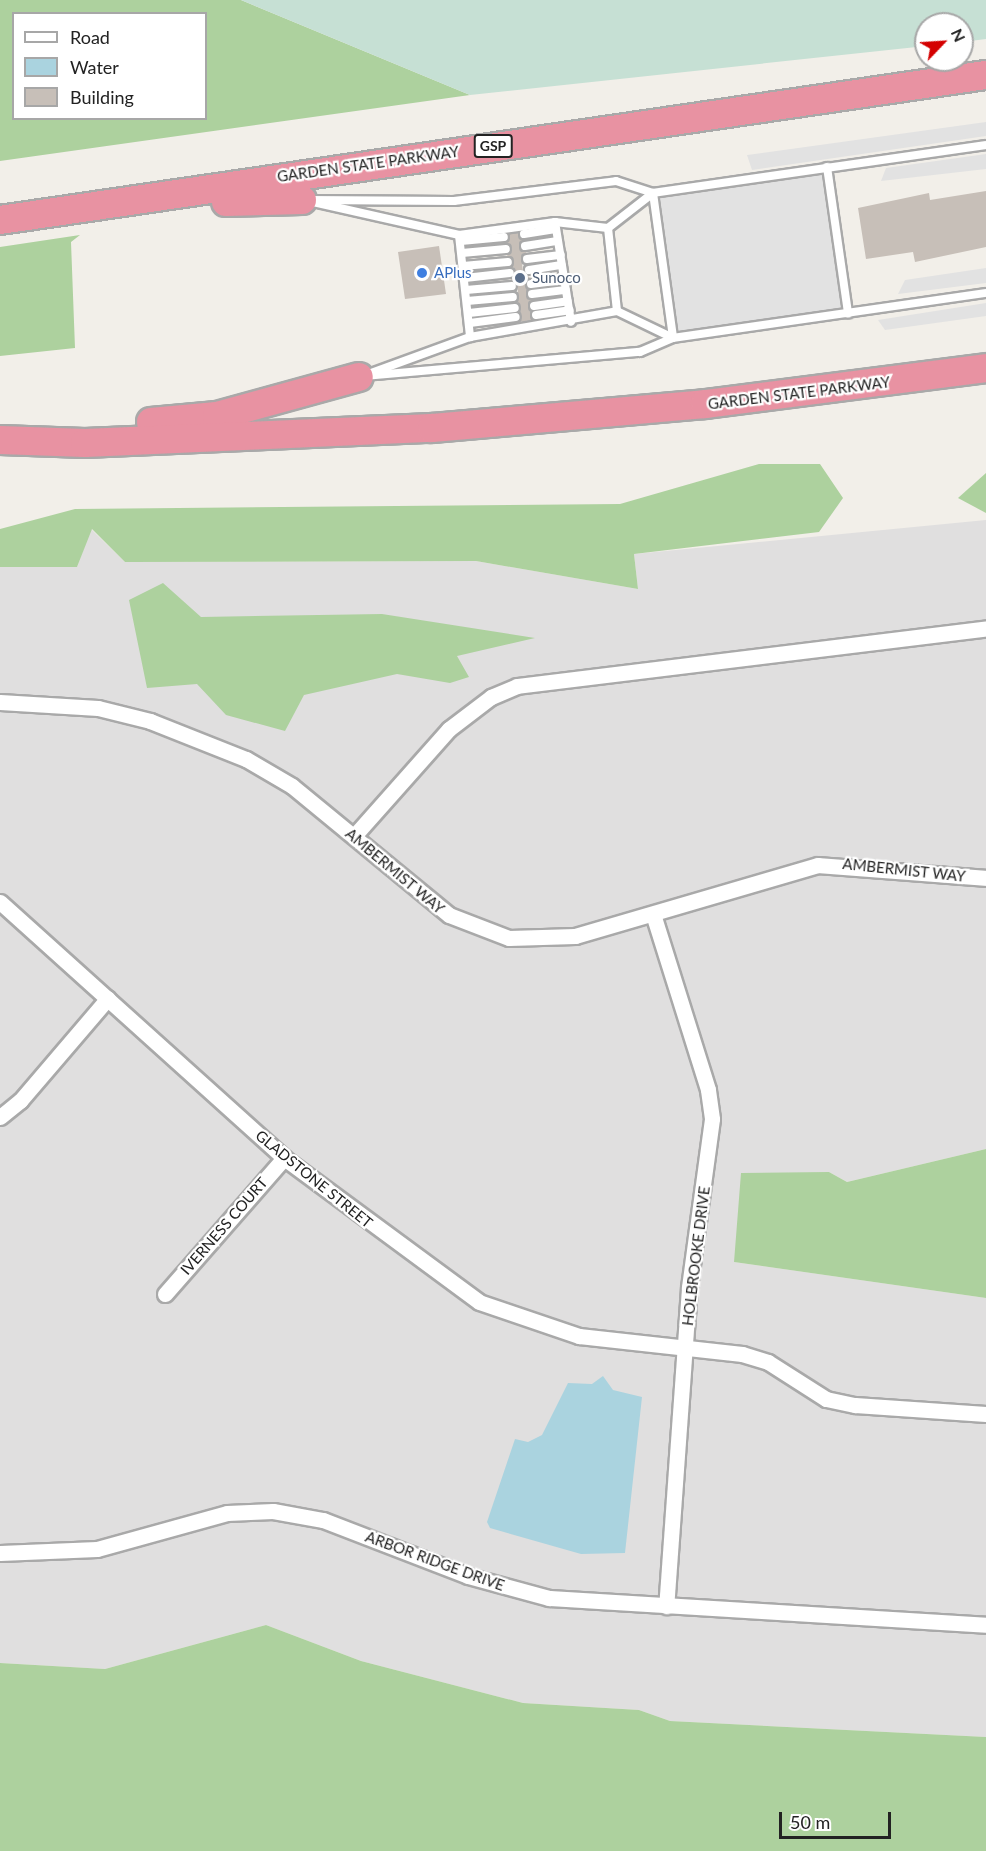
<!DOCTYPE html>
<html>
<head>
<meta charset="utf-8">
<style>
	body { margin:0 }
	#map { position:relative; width:986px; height:1851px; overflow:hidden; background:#f2efe9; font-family:Lato,sans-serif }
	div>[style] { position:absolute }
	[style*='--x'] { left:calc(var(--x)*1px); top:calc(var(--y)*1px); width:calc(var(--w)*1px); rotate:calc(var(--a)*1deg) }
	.residential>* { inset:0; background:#e0dfdf }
	.forest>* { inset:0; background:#add19e }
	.wetland>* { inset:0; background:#c6e0d4 }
	.parking>* { inset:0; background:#e2e2e2 }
	.water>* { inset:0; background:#aad3df }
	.building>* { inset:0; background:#c7bfb8 }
	.roads { filter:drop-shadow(2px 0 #a9a9a9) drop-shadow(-2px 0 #a9a9a9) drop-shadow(0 2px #a9a9a9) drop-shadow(0 -2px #a9a9a9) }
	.service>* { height:8px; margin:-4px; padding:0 4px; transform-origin:4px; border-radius:4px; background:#fff }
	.minor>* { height:15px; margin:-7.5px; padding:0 7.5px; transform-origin:7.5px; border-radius:7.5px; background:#fff }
	.motorway>* { height:28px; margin:-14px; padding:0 14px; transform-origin:14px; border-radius:14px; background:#e892a2 }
	.dots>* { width:16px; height:16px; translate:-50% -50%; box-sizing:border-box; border:3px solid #fff; border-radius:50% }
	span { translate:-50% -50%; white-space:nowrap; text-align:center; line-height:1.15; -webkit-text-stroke:4.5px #fff; paint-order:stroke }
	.shield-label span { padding:2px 4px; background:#fff; border:2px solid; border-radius:4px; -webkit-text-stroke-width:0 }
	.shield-label { font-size:14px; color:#222; font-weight:700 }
	.street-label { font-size:15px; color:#222 }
	.shop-label { font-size:15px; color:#366cbe }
	.left { translate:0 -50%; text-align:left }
	.service-label { font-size:15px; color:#4e5e75 }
	.legend { position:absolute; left:12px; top:12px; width:195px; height:108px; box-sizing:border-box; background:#fff; border:2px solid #a7a7a7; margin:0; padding:8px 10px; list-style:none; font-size:18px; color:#222 }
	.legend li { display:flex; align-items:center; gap:12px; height:30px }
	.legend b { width:30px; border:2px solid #a7a7a7 }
	.north { position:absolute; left:914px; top:12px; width:60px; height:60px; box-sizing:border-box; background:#fff; border:2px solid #a7a7a7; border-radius:50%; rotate:65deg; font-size:16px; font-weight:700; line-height:24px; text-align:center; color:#222 }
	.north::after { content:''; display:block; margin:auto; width:21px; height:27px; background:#d40000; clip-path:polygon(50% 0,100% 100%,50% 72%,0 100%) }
	.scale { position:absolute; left:779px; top:1812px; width:112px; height:27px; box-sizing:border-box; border:3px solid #222; border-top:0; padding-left:8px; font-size:18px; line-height:21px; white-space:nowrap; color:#222; -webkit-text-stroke:4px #fff; paint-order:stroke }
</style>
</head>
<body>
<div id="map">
	<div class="residential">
		<i style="clip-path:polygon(986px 520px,986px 1149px,847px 1182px,829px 1172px,734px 1262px,986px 1298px,986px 1737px,670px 1721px,639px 1710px,523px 1703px,361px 1661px,266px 1625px,105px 1669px,0 1663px,0 567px,77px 567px,91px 529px,125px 562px,476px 561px,638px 589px,634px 554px)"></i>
	</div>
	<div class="forest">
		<i style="clip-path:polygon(evenodd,0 0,241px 0,470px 95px,0 161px,0 0,14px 14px,206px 14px,206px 118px,14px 118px,14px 14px)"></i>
		<i style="clip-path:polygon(80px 235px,71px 242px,75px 348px,0 356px,0 247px)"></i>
		<i style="clip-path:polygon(759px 464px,820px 464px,843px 498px,819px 532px,634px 554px,638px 589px,476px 561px,125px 562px,92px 529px,77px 567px,0 567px,0 529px,75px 509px,620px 504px)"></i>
		<i style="clip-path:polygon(986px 473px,986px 513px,958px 498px)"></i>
		<i style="clip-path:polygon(163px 583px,201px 617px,382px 614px,535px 638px,457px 656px,469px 677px,450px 683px,397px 674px,304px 695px,285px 731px,226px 715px,197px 684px,147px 688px,129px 600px)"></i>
		<i style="clip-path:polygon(986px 1149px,986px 1298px,734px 1262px,741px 1173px,829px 1172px,847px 1182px)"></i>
		<i style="clip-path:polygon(266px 1625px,361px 1661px,523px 1703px,639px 1710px,670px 1721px,986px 1737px,986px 1851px,0 1851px,0 1663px,105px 1669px)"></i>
	</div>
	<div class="wetland">
		<i style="clip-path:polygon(241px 0,986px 0,986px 39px,962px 42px,962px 24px,926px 24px,926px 46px,470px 95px)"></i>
	</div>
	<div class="parking">
		<i style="clip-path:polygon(986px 122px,986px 136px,752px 170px,747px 155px)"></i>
		<i style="clip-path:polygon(986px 154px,986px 169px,881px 181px,886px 168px)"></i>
		<i style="clip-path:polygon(827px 167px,848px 313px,673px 338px,653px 193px)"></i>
		<i style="clip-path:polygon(986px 268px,986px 283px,898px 294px,905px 280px)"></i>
		<i style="clip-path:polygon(986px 303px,986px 316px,885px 330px,878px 320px)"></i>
	</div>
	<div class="water">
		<i style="clip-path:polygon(603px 1376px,613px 1390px,642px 1397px,625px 1553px,581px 1554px,490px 1528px,487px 1522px,515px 1439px,528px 1442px,542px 1435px,568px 1383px,592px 1384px)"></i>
	</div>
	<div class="building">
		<i style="clip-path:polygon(986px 191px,986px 247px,915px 262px,913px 252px,866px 259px,858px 208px,929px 193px,930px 200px)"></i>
		<i style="clip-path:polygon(518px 233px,525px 240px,519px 247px,527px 253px,521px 257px,523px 271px,530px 278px,526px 295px,533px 300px,528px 306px,533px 320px,518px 322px,518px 285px,510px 279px,516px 272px,507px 256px,512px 248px,505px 243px,509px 234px)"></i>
		<i style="clip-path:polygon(439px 246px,446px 294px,405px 299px,398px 252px)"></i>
	</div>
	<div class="roads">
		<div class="service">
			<i style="--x:827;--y:167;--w:148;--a:81.8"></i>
			<i style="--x:308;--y:200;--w:146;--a:0.4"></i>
			<i style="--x:454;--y:201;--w:163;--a:-7"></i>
			<i style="--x:616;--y:181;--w:39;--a:18"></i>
			<i style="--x:653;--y:193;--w:336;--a:-8.2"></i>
			<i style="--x:313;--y:202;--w:150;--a:12.7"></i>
			<i style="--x:459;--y:235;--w:97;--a:-7.7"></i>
			<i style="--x:555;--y:222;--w:53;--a:6.5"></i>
			<i style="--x:608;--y:228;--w:57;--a:-37.9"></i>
			<i style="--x:653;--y:193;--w:146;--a:82.1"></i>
			<i style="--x:555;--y:222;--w:101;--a:80.9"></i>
			<i style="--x:608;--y:228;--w:83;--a:83.8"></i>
			<i style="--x:524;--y:234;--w:32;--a:-9"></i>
			<i style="--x:459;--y:235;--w:103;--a:83.8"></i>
			<i style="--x:461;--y:241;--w:43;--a:-5.3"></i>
			<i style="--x:525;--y:246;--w:33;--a:-9"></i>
			<i style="--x:462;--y:253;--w:44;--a:-5.2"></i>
			<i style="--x:527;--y:259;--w:34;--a:-7"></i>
			<i style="--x:463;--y:266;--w:45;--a:-5.1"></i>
			<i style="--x:529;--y:270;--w:33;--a:-9"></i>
			<i style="--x:465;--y:278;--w:45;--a:-6.3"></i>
			<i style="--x:531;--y:284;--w:34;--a:-7"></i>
			<i style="--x:466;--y:290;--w:46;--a:-5"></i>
			<i style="--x:532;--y:294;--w:34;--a:-7"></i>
			<i style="--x:467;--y:301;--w:46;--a:-5"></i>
			<i style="--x:534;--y:306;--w:34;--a:-8"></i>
			<i style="--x:469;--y:313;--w:46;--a:-6.2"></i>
			<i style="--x:536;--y:315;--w:34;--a:-8"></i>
			<i style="--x:470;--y:323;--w:46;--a:-7.4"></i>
			<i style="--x:371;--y:373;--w:105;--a:-20"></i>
			<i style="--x:470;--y:337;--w:149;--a:-10"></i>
			<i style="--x:617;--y:311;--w:62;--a:25.7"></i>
			<i style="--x:364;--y:376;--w:277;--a:-5"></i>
			<i style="--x:640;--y:352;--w:36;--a:-23"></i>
			<i style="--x:673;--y:338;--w:316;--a:-8.2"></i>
		</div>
		<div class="minor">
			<i style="--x:0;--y:702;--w:98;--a:3.5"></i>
			<i style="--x:98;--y:708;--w:54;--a:14"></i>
			<i style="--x:150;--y:721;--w:103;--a:21.6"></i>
			<i style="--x:246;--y:759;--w:53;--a:30.4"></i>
			<i style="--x:292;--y:786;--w:203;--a:39.4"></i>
			<i style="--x:449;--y:915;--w:64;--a:21"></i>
			<i style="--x:509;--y:938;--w:66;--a:-1.7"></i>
			<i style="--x:575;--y:936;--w:253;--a:-16.3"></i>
			<i style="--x:818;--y:865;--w:169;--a:4.4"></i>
			<i style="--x:354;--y:836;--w:143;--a:-48.4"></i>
			<i style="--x:449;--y:729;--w:53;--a:-37.3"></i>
			<i style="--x:491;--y:697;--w:28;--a:-23"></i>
			<i style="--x:517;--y:686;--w:473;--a:-7"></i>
			<i style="--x:0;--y:902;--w:382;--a:42"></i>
			<i style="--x:284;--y:1158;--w:242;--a:36.4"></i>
			<i style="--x:479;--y:1302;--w:106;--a:18.8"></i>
			<i style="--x:579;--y:1336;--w:164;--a:6.3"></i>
			<i style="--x:742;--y:1354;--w:27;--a:17"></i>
			<i style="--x:768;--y:1362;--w:69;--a:32.5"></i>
			<i style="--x:826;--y:1399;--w:30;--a:12"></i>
			<i style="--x:855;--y:1405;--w:131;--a:3.9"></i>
			<i style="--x:653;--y:914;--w:184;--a:72.6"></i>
			<i style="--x:708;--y:1090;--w:29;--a:82"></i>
			<i style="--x:712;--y:1119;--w:171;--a:97.8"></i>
			<i style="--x:689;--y:1288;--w:319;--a:94.1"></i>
			<i style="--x:0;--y:1117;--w:26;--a:-39"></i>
			<i style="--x:20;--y:1101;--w:135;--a:-49.5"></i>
			<i style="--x:165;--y:1294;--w:181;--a:-48.8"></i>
			<i style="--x:0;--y:1553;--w:97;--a:-2.4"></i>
			<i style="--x:97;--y:1549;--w:135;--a:-15.5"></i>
			<i style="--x:227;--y:1513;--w:46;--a:-2.5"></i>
			<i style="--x:273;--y:1511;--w:51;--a:10.2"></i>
			<i style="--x:323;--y:1520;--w:155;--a:21.1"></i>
			<i style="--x:468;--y:1576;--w:84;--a:15.2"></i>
			<i style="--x:549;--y:1598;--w:438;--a:3.5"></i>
		</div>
		<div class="motorway">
			<i style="--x:226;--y:202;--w:76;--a:-1.5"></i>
			<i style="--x:0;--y:220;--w:997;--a:-8.37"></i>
			<i style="--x:151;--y:422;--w:66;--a:-5.2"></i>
			<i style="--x:217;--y:416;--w:147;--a:-15.4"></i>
			<i style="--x:0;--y:440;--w:85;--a:2"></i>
			<i style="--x:85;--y:443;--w:347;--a:-2.5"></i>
			<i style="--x:432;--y:428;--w:274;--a:-5"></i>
			<i style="--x:705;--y:404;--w:283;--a:-7.3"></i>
		</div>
	</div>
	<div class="dots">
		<i style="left:422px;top:273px;background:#3f7fe0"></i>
		<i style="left:520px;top:278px;background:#5c6f8a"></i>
	</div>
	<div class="shield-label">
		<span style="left:493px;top:146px">GSP</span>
	</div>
	<div class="street-label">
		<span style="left:368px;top:164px;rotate:-8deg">GARDEN STATE PARKWAY</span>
		<span style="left:799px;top:393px;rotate:-7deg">GARDEN STATE PARKWAY</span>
		<span style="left:904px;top:870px;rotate:6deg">AMBERMIST WAY</span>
		<span style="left:395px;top:871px;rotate:40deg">AMBERMIST WAY</span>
		<span style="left:314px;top:1179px;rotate:39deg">GLADSTONE STREET</span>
		<span style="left:224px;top:1226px;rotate:-49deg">IVERNESS COURT</span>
		<span style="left:696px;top:1256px;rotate:-83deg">HOLBROOKE DRIVE</span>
		<span style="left:435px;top:1561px;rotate:20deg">ARBOR RIDGE DRIVE</span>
	</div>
	<div class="shop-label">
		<span class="left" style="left:434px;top:273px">APlus</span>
	</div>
	<div class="service-label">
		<span class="left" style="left:532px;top:278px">Sunoco</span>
	</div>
	<ul class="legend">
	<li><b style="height:8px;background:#fff"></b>Road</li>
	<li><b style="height:16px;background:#aad3df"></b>Water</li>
	<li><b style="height:16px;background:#c7bfb8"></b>Building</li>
	</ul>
	<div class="north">N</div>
	<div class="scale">50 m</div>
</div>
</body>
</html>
